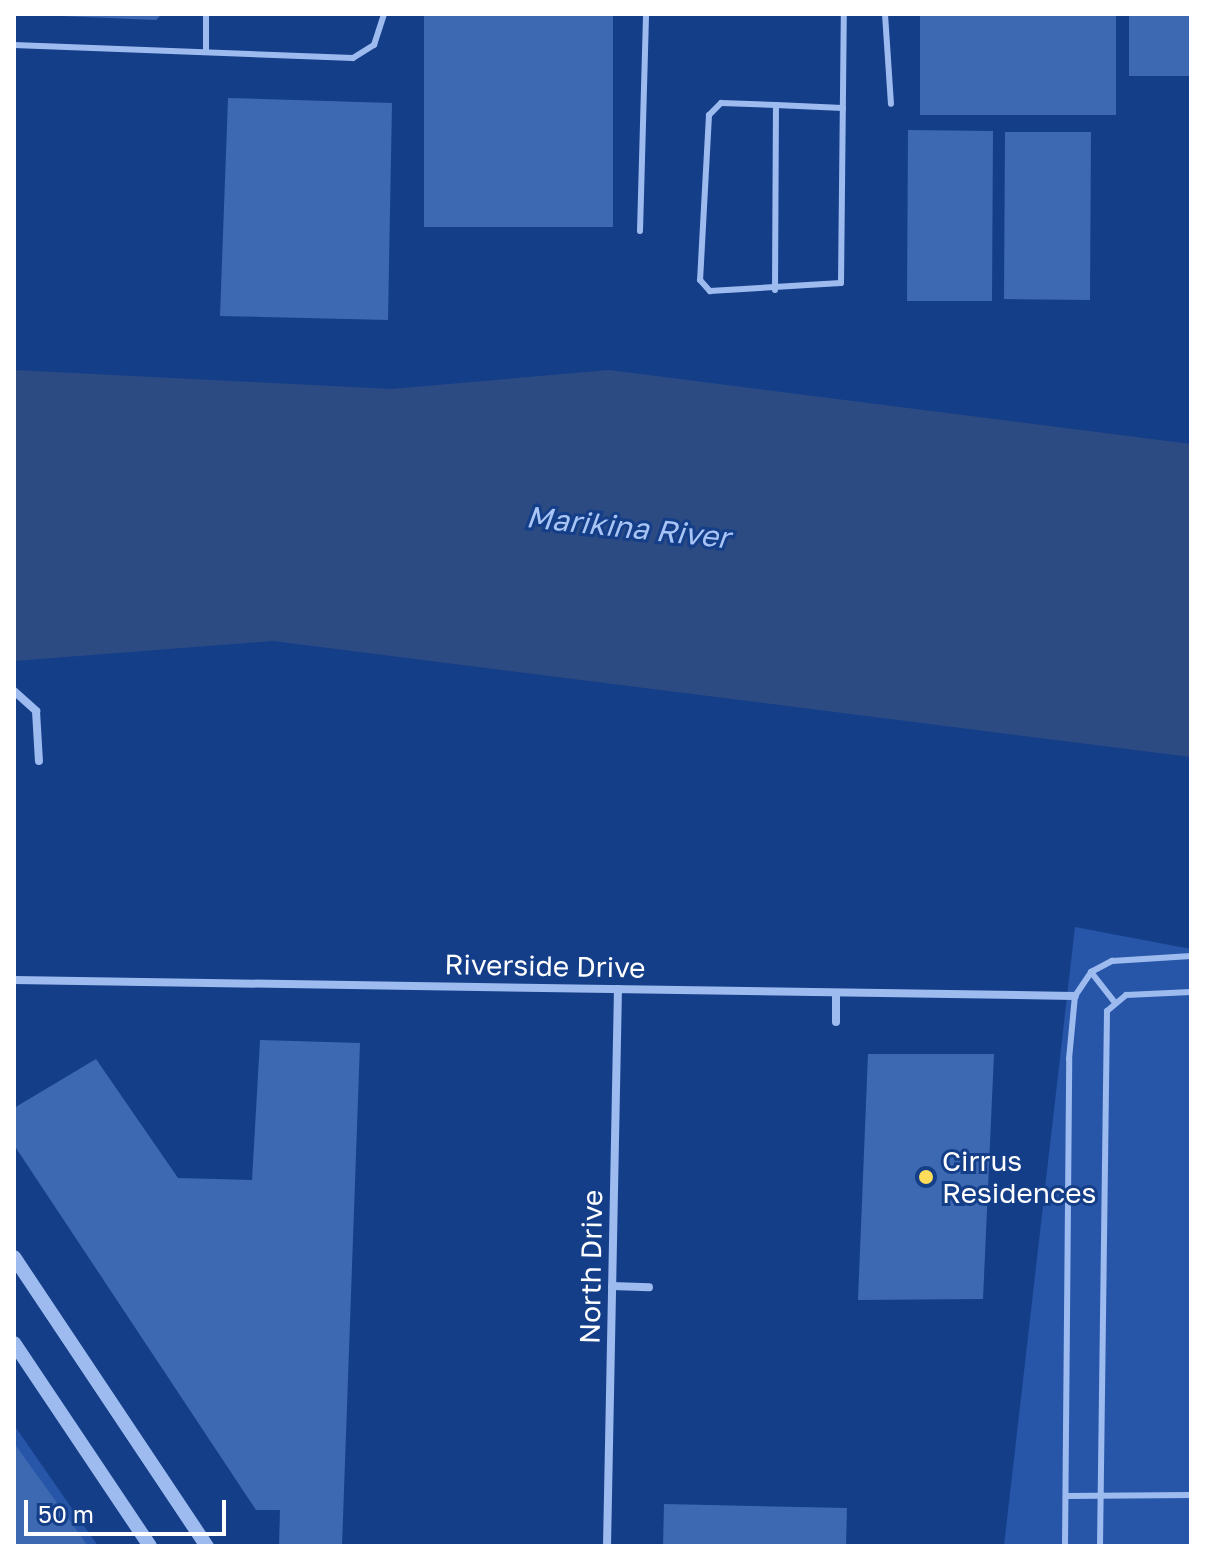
<!DOCTYPE html>
<html>
<head>
<meta charset="utf-8">
<style>
	body { margin:0 }
	#map { position:relative; width:1205px; height:1560px; overflow:hidden; background:#153e89; font-family:"Golos Text",sans-serif }
	div>[style] { position:absolute }
	[style*='--x'] { left:calc(var(--x)*1px); top:calc(var(--y)*1px); width:calc(var(--w)*1px); rotate:calc(var(--a)*1deg) }
	.green>* { inset:0; background:#2756a8 }
	.water>* { inset:0; background:#2c4b83 }
	.building>* { inset:0; background:#3d68b2 }
	.service>* { height:6px; margin:-3px; padding:0 3px; transform-origin:3px; border-radius:3px; background:#9dbbef }
	.minor>* { height:8px; margin:-4px; padding:0 4px; transform-origin:4px; border-radius:4px; background:#9dbbef }
	.tertiary>* { height:14px; margin:-7px; padding:0 7px; transform-origin:7px; border-radius:7px; background:#9dbbef }
	.dots>* { width:22px; height:22px; translate:-50% -50%; box-sizing:border-box; border:4px solid #153e89; border-radius:50% }
	span { translate:-50% -50%; white-space:nowrap; text-align:center; line-height:1.15; -webkit-text-stroke:6px #153e89; paint-order:stroke }
	.street-label { font-size:28px; color:#fff }
	.poi-label { font-size:28px; color:#fff }
	.left { translate:0 -50%; text-align:left }
	.water-label { font-size:30px; color:#a8c5f6; font-style:italic }
	.frame { position:absolute; inset:0; border:16px solid #fff; pointer-events:none }
	.scale { position:absolute; left:24px; top:1500px; width:202px; height:36px; box-sizing:border-box; border:4px solid #fff; border-top:0; padding-left:10px; font-size:24px; line-height:28px; white-space:nowrap; color:#fff; -webkit-text-stroke:6px #153e89; paint-order:stroke }
</style>
</head>
<body>
<div id="map">
	<div class="green">
		<i style="clip-path:polygon(1075px 927px,1191px 949px,1191px 1546px,1004px 1546px)"></i>
		<i style="clip-path:polygon(14px 1425px,98px 1546px,14px 1546px)"></i>
	</div>
	<div class="water">
		<i style="clip-path:polygon(14px 370px,391px 389px,609px 370px,1191px 444px,1191px 757px,273px 641px,14px 661px)"></i>
	</div>
	<div class="building">
		<i style="clip-path:polygon(14px 14px,162px 14px,156px 20px)"></i>
		<i style="clip-path:polygon(424px 14px,613px 14px,613px 227px,424px 227px)"></i>
		<i style="clip-path:polygon(920px 14px,1116px 14px,1116px 115px,920px 115px)"></i>
		<i style="clip-path:polygon(1129px 14px,1191px 14px,1191px 76px,1129px 76px)"></i>
		<i style="clip-path:polygon(228px 98px,392px 103px,388px 320px,220px 316px)"></i>
		<i style="clip-path:polygon(908px 130px,993px 131px,992px 301px,907px 301px)"></i>
		<i style="clip-path:polygon(1005px 132px,1091px 132px,1090px 300px,1004px 299px)"></i>
		<i style="clip-path:polygon(260px 1040px,360px 1043px,342px 1546px,279px 1546px,280px 1510px,256px 1510px,14px 1145px,14px 1108px,96px 1059px,178px 1178px,252px 1180px)"></i>
		<i style="clip-path:polygon(868px 1054px,994px 1054px,983px 1299px,858px 1300px)"></i>
		<i style="clip-path:polygon(14px 1443px,88px 1546px,14px 1546px)"></i>
		<i style="clip-path:polygon(664px 1504px,847px 1508px,846px 1546px,663px 1546px)"></i>
	</div>
	<div class="service">
		<i style="--x:885;--y:14;--w:90;--a:86.2"></i>
		<i style="--x:14;--y:45;--w:339;--a:2.2"></i>
		<i style="--x:353;--y:58;--w:25;--a:-32"></i>
		<i style="--x:374;--y:45;--w:33;--a:-72"></i>
		<i style="--x:206;--y:50;--w:36;--a:-90"></i>
		<i style="--x:776;--y:105;--w:55;--a:-177.9"></i>
		<i style="--x:721;--y:103;--w:17;--a:135"></i>
		<i style="--x:709;--y:115;--w:165;--a:93.1"></i>
		<i style="--x:700;--y:280;--w:15;--a:48"></i>
		<i style="--x:710;--y:291;--w:131;--a:-3.5"></i>
		<i style="--x:841;--y:283;--w:269;--a:-89.4"></i>
		<i style="--x:640;--y:231;--w:217;--a:-88.4"></i>
		<i style="--x:775;--y:290;--w:185;--a:-89.7"></i>
		<i style="--x:776;--y:105;--w:67;--a:2.6"></i>
		<i style="--x:1091;--y:972;--w:37;--a:52"></i>
		<i style="--x:1066;--y:1496;--w:125;--a:-0.5"></i>
		<i style="--x:1065;--y:1546;--w:487;--a:-89.5"></i>
		<i style="--x:1069;--y:1059;--w:63;--a:-84.6"></i>
		<i style="--x:1075;--y:996;--w:29;--a:-56"></i>
		<i style="--x:1091;--y:972;--w:24;--a:-28"></i>
		<i style="--x:1112;--y:961;--w:79;--a:-3.6"></i>
		<i style="--x:1100;--y:1546;--w:535;--a:-89.25"></i>
		<i style="--x:1107;--y:1011;--w:25;--a:-40"></i>
		<i style="--x:1126;--y:995;--w:65;--a:-2.6"></i>
	</div>
	<div class="minor">
		<i style="--x:14;--y:691;--w:30;--a:42"></i>
		<i style="--x:36;--y:711;--w:50;--a:86.6"></i>
		<i style="--x:14;--y:980;--w:1061;--a:0.86"></i>
		<i style="--x:836;--y:1022;--w:29;--a:-90"></i>
		<i style="--x:612;--y:1286;--w:37;--a:2"></i>
		<i style="--x:607;--y:1546;--w:557;--a:-88.87"></i>
	</div>
	<div class="tertiary">
		<i style="--x:14;--y:1257;--w:348;--a:56.3"></i>
		<i style="--x:14;--y:1343;--w:244;--a:56.2"></i>
	</div>
	<div class="dots">
		<i style="left:926px;top:1177px;background:#ffdd5b"></i>
	</div>
	<div class="street-label">
		<span style="left:545px;top:966px;rotate:1deg">Riverside Drive</span>
		<span style="left:591px;top:1267px;rotate:-89deg">North Drive</span>
	</div>
	<div class="poi-label">
		<span class="left" style="left:942px;top:1177px">Cirrus<br>Residences</span>
	</div>
	<div class="water-label">
		<span style="left:628px;top:527px;rotate:6deg">Marikina River</span>
	</div>
	<div class="frame"></div>
	<div class="scale">50 m</div>
</div>
</body>
</html>
